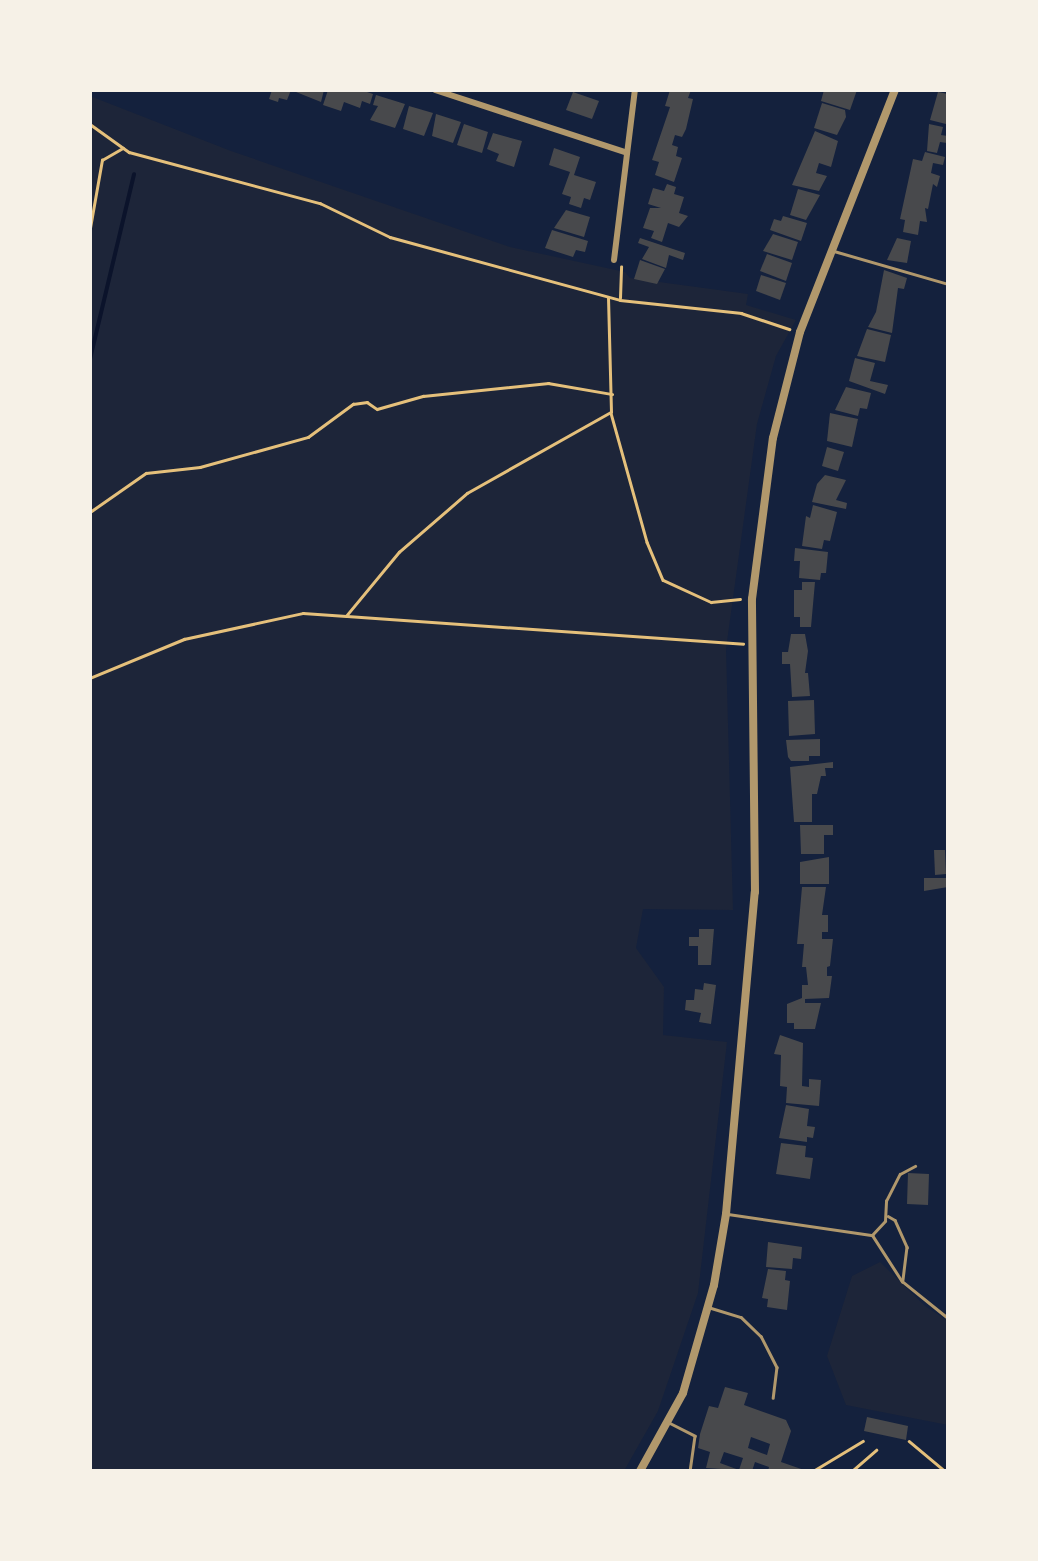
<!DOCTYPE html>
<html>
<head>
<meta charset="utf-8">
<style>
	body { margin:0 }
	#map { position:relative; width:1038px; height:1561px; overflow:hidden; background:#14213d; font-family:Cabin,sans-serif }
	div>[style] { position:absolute }
	[style*='--x'] { left:calc(var(--x)*1px); top:calc(var(--y)*1px); width:calc(var(--w)*1px); rotate:calc(var(--a)*1deg) }
	.green>* { inset:0; background:#1d2539 }
	.stream>* { height:4px; margin:-2px; padding:0 2px; transform-origin:2px; border-radius:2px; background:#0b132b }
	.building>* { inset:0; background:#48494c }
	.path>* { height:2.5px; margin:-1.25px; padding:0 1.25px; transform-origin:1.25px; border-radius:1.25px; background:#e5c07b }
	.service>* { height:2.5px; margin:-1.25px; padding:0 1.25px; transform-origin:1.25px; border-radius:1.25px; background:#b1986c }
	.minor>* { height:6px; margin:-3px; padding:0 3px; transform-origin:3px; border-radius:3px; background:#b1986c }
	.tertiary>* { height:8px; margin:-4px; padding:0 4px; transform-origin:4px; border-radius:4px; background:#b1986c }
	span { translate:-50% -50%; white-space:nowrap; text-align:center; line-height:1.15; -webkit-text-stroke:10px #f6f1e7; paint-order:stroke }
	.frame { position:absolute; inset:0; border:92px solid #f6f1e7; pointer-events:none }
</style>
</head>
<body>
<div id="map">
	<div class="green">
		<i style="clip-path:polygon(90px 96px,231px 151px,510px 247px,625px 272px,630px 278px,748px 294px,746px 305px,796px 320px,776px 356px,757px 424px,726px 649px,733px 910px,643px 909px,636px 948px,664px 987px,663px 1035px,727px 1042px,698px 1293px,658px 1411px,624px 1471px,90px 1471px)"></i>
		<i style="clip-path:polygon(880px 1262px,925px 1306px,948px 1321px,948px 1425px,846px 1405px,827px 1356px,852px 1276px)"></i>
	</div>
	<div class="stream">
		<i style="--x:90;--y:359;--w:190;--a:-76.6"></i>
	</div>
	<div class="building">
		<i style="clip-path:polygon(272px 90px,291px 90px,287px 100px,279px 98px,278px 102px,269px 99px)"></i>
		<i style="clip-path:polygon(291px 90px,324px 90px,321px 102px)"></i>
		<i style="clip-path:polygon(328px 90px,361px 90px,373px 94px,370px 104px,362px 101px,360px 108px,344px 102px,341px 111px,323px 105px)"></i>
		<i style="clip-path:polygon(670px 90px,691px 90px,688px 98px,693px 99px,686px 129px,682px 137px,675px 135px,672px 145px,678px 147px,676px 156px,682px 158px,674px 182px,655px 175px,659px 162px,652px 160px,670px 107px,665px 106px)"></i>
		<i style="clip-path:polygon(824px 90px,857px 90px,850px 110px,821px 101px)"></i>
		<i style="clip-path:polygon(573px 92px,599px 101px,592px 119px,566px 110px)"></i>
		<i style="clip-path:polygon(938px 92px,948px 94px,946px 124px,930px 120px)"></i>
		<i style="clip-path:polygon(376px 95px,405px 104px,395px 128px,370px 120px,378px 106px,373px 105px)"></i>
		<i style="clip-path:polygon(822px 103px,845px 110px,846px 117px,837px 135px,814px 128px)"></i>
		<i style="clip-path:polygon(409px 106px,433px 113px,424px 136px,403px 129px)"></i>
		<i style="clip-path:polygon(436px 114px,461px 122px,453px 143px,432px 136px)"></i>
		<i style="clip-path:polygon(464px 124px,488px 132px,482px 153px,457px 145px)"></i>
		<i style="clip-path:polygon(929px 124px,943px 127px,941px 135px,948px 136px,947px 143px,940px 142px,937px 153px,927px 151px)"></i>
		<i style="clip-path:polygon(815px 131px,838px 141px,831px 167px,819px 163px,816px 173px,827px 176px,819px 191px,792px 185px)"></i>
		<i style="clip-path:polygon(493px 133px,522px 141px,514px 167px,496px 161px,499px 154px,487px 149px)"></i>
		<i style="clip-path:polygon(554px 148px,580px 157px,574px 175px,596px 182px,590px 200px,584px 198px,581px 208px,569px 204px,571px 197px,562px 194px,570px 172px,549px 165px)"></i>
		<i style="clip-path:polygon(925px 152px,945px 157px,943px 165px,933px 163px,931px 173px,940px 176px,937px 187px,933px 184px,928px 209px,925px 208px,927px 222px,920px 221px,918px 235px,903px 232px,905px 220px,900px 219px,913px 159px,922px 161px)"></i>
		<i style="clip-path:polygon(667px 184px,676px 187px,674px 194px,684px 197px,679px 213px,688px 216px,679px 227px,668px 223px,662px 242px,651px 238px,654px 231px,643px 228px,650px 208px,661px 208px,648px 204px,653px 188px,664px 191px)"></i>
		<i style="clip-path:polygon(798px 189px,820px 195px,806px 220px,790px 215px)"></i>
		<i style="clip-path:polygon(566px 210px,590px 217px,584px 237px,554px 228px)"></i>
		<i style="clip-path:polygon(783px 216px,807px 223px,801px 241px,770px 230px,774px 219px,781px 221px)"></i>
		<i style="clip-path:polygon(552px 230px,588px 241px,585px 252px,576px 250px,573px 257px,545px 248px)"></i>
		<i style="clip-path:polygon(773px 234px,798px 242px,792px 260px,763px 251px)"></i>
		<i style="clip-path:polygon(640px 238px,685px 253px,683px 260px,669px 255px,666px 268px,642px 259px,649px 247px,638px 243px)"></i>
		<i style="clip-path:polygon(897px 238px,911px 241px,907px 263px,887px 260px)"></i>
		<i style="clip-path:polygon(767px 254px,792px 263px,786px 281px,760px 271px)"></i>
		<i style="clip-path:polygon(640px 260px,665px 269px,657px 284px,634px 279px)"></i>
		<i style="clip-path:polygon(884px 270px,907px 278px,904px 289px,898px 288px,892px 333px,868px 327px,876px 312px)"></i>
		<i style="clip-path:polygon(761px 275px,786px 283px,780px 300px,756px 291px)"></i>
		<i style="clip-path:polygon(867px 329px,891px 335px,885px 362px,857px 356px)"></i>
		<i style="clip-path:polygon(855px 358px,875px 363px,870px 381px,888px 385px,885px 394px,849px 381px)"></i>
		<i style="clip-path:polygon(846px 387px,871px 393px,867px 409px,860px 408px,858px 416px,835px 410px)"></i>
		<i style="clip-path:polygon(830px 413px,858px 419px,852px 447px,827px 441px)"></i>
		<i style="clip-path:polygon(827px 447px,844px 452px,838px 471px,822px 466px)"></i>
		<i style="clip-path:polygon(825px 475px,846px 480px,836px 500px,847px 503px,846px 509px,812px 502px,817px 484px)"></i>
		<i style="clip-path:polygon(813px 505px,837px 512px,830px 541px,824px 540px,822px 549px,802px 546px,806px 516px,810px 518px)"></i>
		<i style="clip-path:polygon(795px 548px,828px 552px,826px 573px,821px 573px,820px 580px,799px 578px,800px 561px,794px 561px)"></i>
		<i style="clip-path:polygon(802px 582px,815px 582px,811px 627px,800px 627px,800px 617px,794px 617px,794px 590px,802px 590px)"></i>
		<i style="clip-path:polygon(791px 634px,805px 634px,808px 651px,805px 673px,808px 673px,810px 696px,792px 697px,790px 664px,782px 664px,782px 652px,788px 652px)"></i>
		<i style="clip-path:polygon(814px 700px,815px 734px,789px 736px,788px 701px)"></i>
		<i style="clip-path:polygon(820px 739px,820px 756px,809px 756px,809px 761px,791px 761px,788px 757px,786px 740px)"></i>
		<i style="clip-path:polygon(833px 762px,833px 768px,825px 768px,826px 776px,821px 776px,817px 794px,812px 794px,812px 822px,794px 822px,790px 767px)"></i>
		<i style="clip-path:polygon(800px 825px,833px 825px,833px 835px,824px 835px,824px 854px,801px 854px)"></i>
		<i style="clip-path:polygon(934px 850px,945px 850px,946px 874px,935px 875px)"></i>
		<i style="clip-path:polygon(829px 857px,829px 884px,800px 884px,800px 862px)"></i>
		<i style="clip-path:polygon(924px 878px,948px 878px,948px 887px,924px 891px)"></i>
		<i style="clip-path:polygon(802px 887px,826px 887px,822px 915px,828px 915px,828px 932px,822px 932px,822px 939px,833px 939px,830px 966px,827px 967px,827px 976px,832px 976px,829px 998px,805px 999px,805px 1003px,821px 1003px,815px 1029px,794px 1029px,794px 1023px,787px 1023px,787px 1004px,802px 998px,802px 985px,808px 985px,806px 967px,802px 967px,804px 944px,797px 944px)"></i>
		<i style="clip-path:polygon(699px 929px,714px 929px,711px 965px,698px 965px,698px 946px,689px 946px,689px 937px,699px 937px)"></i>
		<i style="clip-path:polygon(704px 983px,716px 985px,711px 1024px,699px 1022px,701px 1013px,685px 1010px,686px 1000px,694px 1000px,695px 989px,703px 990px)"></i>
		<i style="clip-path:polygon(780px 1035px,803px 1043px,802px 1086px,809px 1087px,809px 1079px,821px 1080px,819px 1106px,786px 1103px,787px 1087px,780px 1086px,781px 1055px,774px 1054px)"></i>
		<i style="clip-path:polygon(786px 1105px,809px 1109px,807px 1126px,815px 1127px,813px 1138px,807px 1137px,807px 1142px,779px 1138px)"></i>
		<i style="clip-path:polygon(781px 1143px,806px 1146px,805px 1157px,813px 1158px,810px 1179px,776px 1174px)"></i>
		<i style="clip-path:polygon(908px 1173px,929px 1174px,928px 1205px,907px 1204px)"></i>
		<i style="clip-path:polygon(768px 1242px,802px 1247px,801px 1259px,793px 1258px,792px 1269px,766px 1267px)"></i>
		<i style="clip-path:polygon(768px 1269px,786px 1271px,785px 1280px,790px 1281px,787px 1310px,767px 1307px,768px 1299px,762px 1298px)"></i>
		<i style="clip-path:polygon(evenodd,725px 1387px,748px 1393px,744px 1405px,786px 1420px,791px 1431px,781px 1462px,807px 1471px,768px 1471px,769px 1467px,755px 1462px,752px 1471px,706px 1468px,710px 1452px,698px 1448px,700px 1434px,709px 1406px,718px 1408px,725px 1387px,751px 1437px,770px 1444px,767px 1455px,748px 1448px,751px 1437px,725px 1387px,724px 1452px,743px 1458px,739px 1470px,720px 1463px,724px 1452px)"></i>
		<i style="clip-path:polygon(867px 1417px,908px 1426px,906px 1440px,864px 1431px)"></i>
	</div>
	<div class="path">
		<i style="--x:90;--y:124;--w:48;--a:35.7"></i>
		<i style="--x:129;--y:152;--w:198;--a:15"></i>
		<i style="--x:320;--y:203;--w:78;--a:25.9"></i>
		<i style="--x:390;--y:237;--w:238;--a:15.3"></i>
		<i style="--x:620;--y:300;--w:122;--a:6.1"></i>
		<i style="--x:741;--y:313;--w:51;--a:18.4"></i>
		<i style="--x:90;--y:228;--w:69;--a:-80"></i>
		<i style="--x:102;--y:160;--w:24;--a:-30"></i>
		<i style="--x:620;--y:298;--w:31;--a:-88"></i>
		<i style="--x:611;--y:413;--w:134;--a:74.4"></i>
		<i style="--x:647;--y:542;--w:41;--a:67.2"></i>
		<i style="--x:663;--y:580;--w:53;--a:24.6"></i>
		<i style="--x:711;--y:602;--w:29;--a:-6"></i>
		<i style="--x:90;--y:512;--w:68;--a:-34.9"></i>
		<i style="--x:146;--y:473;--w:54;--a:-6.3"></i>
		<i style="--x:200;--y:467;--w:112;--a:-15.5"></i>
		<i style="--x:308;--y:437;--w:56;--a:-36.3"></i>
		<i style="--x:353;--y:404;--w:14;--a:-8"></i>
		<i style="--x:367;--y:402;--w:12;--a:35"></i>
		<i style="--x:377;--y:409;--w:48;--a:-15.8"></i>
		<i style="--x:423;--y:396;--w:126;--a:-5.9"></i>
		<i style="--x:548;--y:383;--w:65;--a:9.8"></i>
		<i style="--x:347;--y:616;--w:397;--a:4"></i>
		<i style="--x:90;--y:678;--w:102;--a:-22.5"></i>
		<i style="--x:184;--y:639;--w:122;--a:-12.3"></i>
		<i style="--x:303;--y:613;--w:43;--a:4"></i>
		<i style="--x:346;--y:616;--w:83;--a:-50.4"></i>
		<i style="--x:399;--y:552;--w:90;--a:-40.9"></i>
		<i style="--x:467;--y:493;--w:165;--a:-29.4"></i>
		<i style="--x:611;--y:412;--w:114;--a:-91.5"></i>
		<i style="--x:909;--y:1441;--w:47;--a:39.8"></i>
		<i style="--x:813;--y:1471;--w:58;--a:-31"></i>
		<i style="--x:852;--y:1471;--w:32;--a:-41"></i>
	</div>
	<div class="service">
		<i style="--x:834;--y:251;--w:119;--a:16.1"></i>
		<i style="--x:728;--y:1214;--w:146;--a:8.3"></i>
		<i style="--x:872;--y:1235;--w:19;--a:-47"></i>
		<i style="--x:885;--y:1221;--w:20;--a:-87"></i>
		<i style="--x:886;--y:1201;--w:30;--a:-63"></i>
		<i style="--x:900;--y:1174;--w:17;--a:-28"></i>
		<i style="--x:888;--y:1216;--w:8;--a:30"></i>
		<i style="--x:895;--y:1220;--w:30;--a:66"></i>
		<i style="--x:907;--y:1247;--w:33;--a:97"></i>
		<i style="--x:873;--y:1236;--w:54;--a:57.2"></i>
		<i style="--x:902;--y:1281;--w:59;--a:38.8"></i>
		<i style="--x:708;--y:1307;--w:34;--a:17"></i>
		<i style="--x:741;--y:1317;--w:28;--a:44"></i>
		<i style="--x:761;--y:1336;--w:35;--a:63"></i>
		<i style="--x:777;--y:1367;--w:31;--a:97"></i>
		<i style="--x:670;--y:1423;--w:28;--a:27"></i>
		<i style="--x:695;--y:1436;--w:35;--a:98"></i>
	</div>
	<div class="minor">
		<i style="--x:435;--y:90;--w:200;--a:18.1"></i>
		<i style="--x:614;--y:260;--w:171;--a:-83"></i>
	</div>
	<div class="tertiary">
		<i style="--x:640;--y:1471;--w:89;--a:-61.1"></i>
		<i style="--x:683;--y:1393;--w:112;--a:-74"></i>
		<i style="--x:714;--y:1285;--w:72;--a:-80.4"></i>
		<i style="--x:726;--y:1214;--w:323;--a:-84.9"></i>
		<i style="--x:755;--y:892;--w:293;--a:-90.6"></i>
		<i style="--x:752;--y:599;--w:162;--a:-82.6"></i>
		<i style="--x:773;--y:438;--w:109;--a:-75.7"></i>
		<i style="--x:800;--y:332;--w:260;--a:-68.6"></i>
	</div>
	<div class="frame"></div>
</div>
</body>
</html>
